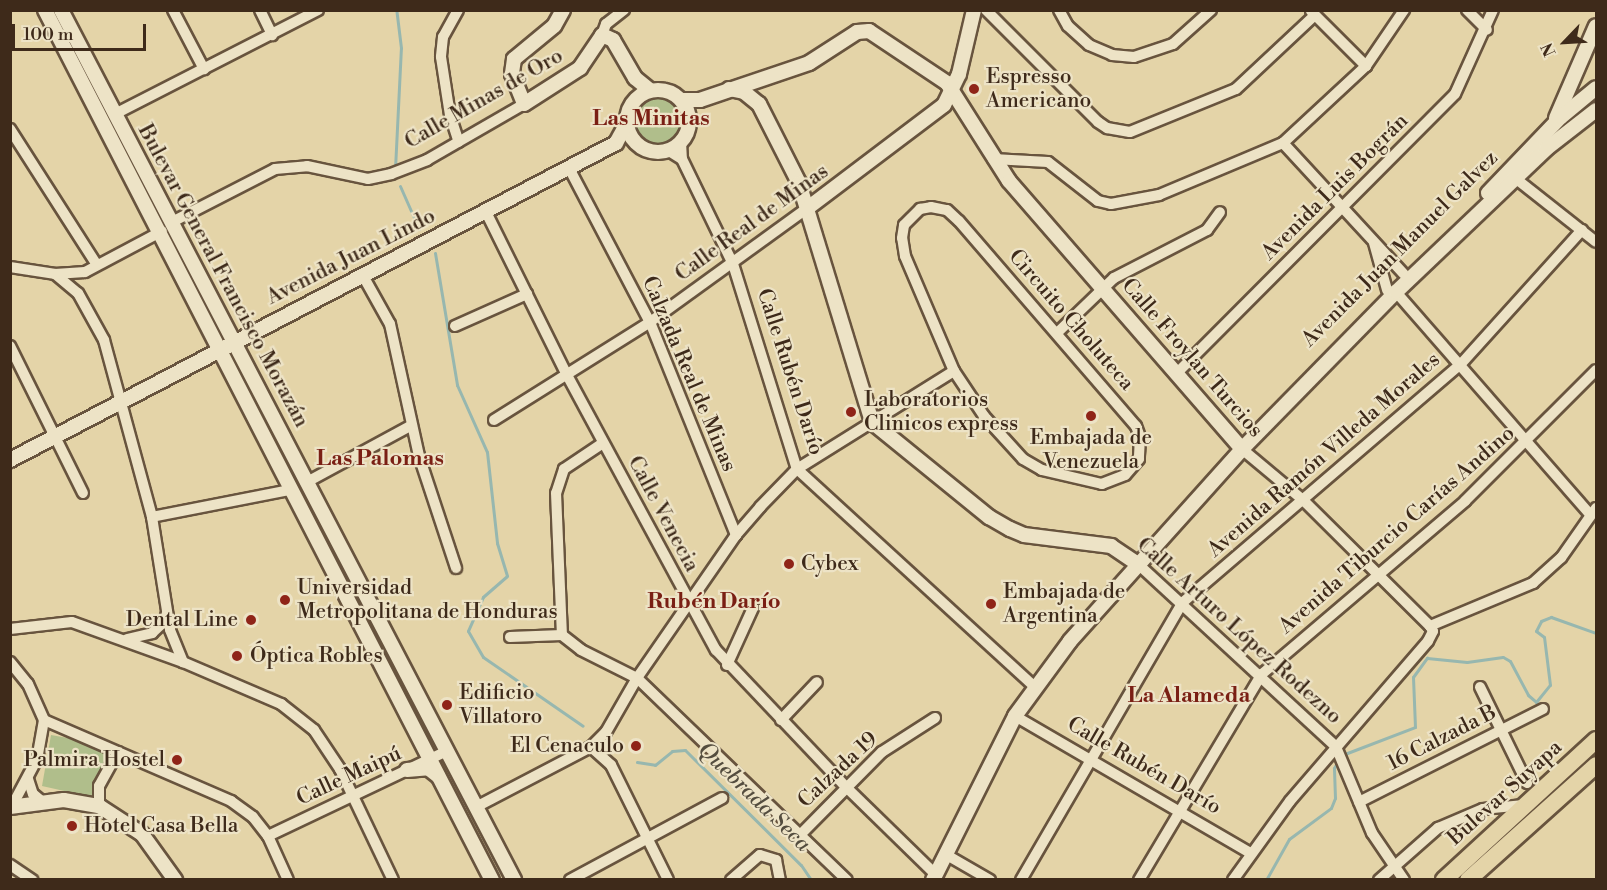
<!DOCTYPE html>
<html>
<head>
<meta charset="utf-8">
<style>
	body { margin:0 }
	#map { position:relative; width:1607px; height:890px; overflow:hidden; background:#e4d4a8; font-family:"Libre Bodoni",serif }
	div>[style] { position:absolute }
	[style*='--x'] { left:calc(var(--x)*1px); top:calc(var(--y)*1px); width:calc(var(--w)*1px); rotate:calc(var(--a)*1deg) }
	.green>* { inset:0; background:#b0be8b }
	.round { border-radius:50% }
	.stream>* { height:3px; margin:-1.5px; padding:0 1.5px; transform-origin:1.5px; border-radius:1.5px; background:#97b7af }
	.roads { filter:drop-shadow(2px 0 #68543e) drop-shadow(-2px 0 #68543e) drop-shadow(0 2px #68543e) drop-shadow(0 -2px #68543e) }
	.street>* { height:10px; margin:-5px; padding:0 5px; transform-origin:5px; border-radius:5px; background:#ede3c6 }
	.secondary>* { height:14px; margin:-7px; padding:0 7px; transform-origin:7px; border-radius:7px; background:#ede3c6 }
	.secondary>.ring { margin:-7px; padding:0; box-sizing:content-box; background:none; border:14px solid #ede3c6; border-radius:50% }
	.primary>* { height:16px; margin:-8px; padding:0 8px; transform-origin:8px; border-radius:8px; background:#e4d4a8 }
	.dots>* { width:16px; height:16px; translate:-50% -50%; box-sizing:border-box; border:3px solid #ede3c6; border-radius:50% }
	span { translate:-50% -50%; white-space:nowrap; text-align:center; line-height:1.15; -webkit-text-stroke:4.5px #ede3c6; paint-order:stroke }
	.poi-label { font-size:21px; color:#3e2a1a }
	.left { translate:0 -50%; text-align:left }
	.right { translate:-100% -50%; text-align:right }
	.street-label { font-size:21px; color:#3e2a1a }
	.neighbourhood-label { font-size:22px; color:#7a1f14; font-weight:700 }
	.water-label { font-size:22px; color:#544d3f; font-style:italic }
	.frame { position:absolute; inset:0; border:12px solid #3e2a1a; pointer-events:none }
	.north { position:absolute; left:1535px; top:12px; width:60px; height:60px; -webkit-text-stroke:4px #ede3c6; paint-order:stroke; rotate:245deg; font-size:16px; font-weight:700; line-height:24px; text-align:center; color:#3e2a1a }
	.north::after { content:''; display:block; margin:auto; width:21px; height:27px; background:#3e2a1a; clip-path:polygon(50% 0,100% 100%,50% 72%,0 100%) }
	.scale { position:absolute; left:12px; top:24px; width:134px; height:27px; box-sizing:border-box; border:3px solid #3e2a1a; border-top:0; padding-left:8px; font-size:18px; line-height:21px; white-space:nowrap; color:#3e2a1a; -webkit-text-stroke:4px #ede3c6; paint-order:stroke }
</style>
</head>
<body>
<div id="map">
	<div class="green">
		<i class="round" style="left:633px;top:96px;width:50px;height:50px"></i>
		<i style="clip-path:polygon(51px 735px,79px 740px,108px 754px,91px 797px,42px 786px)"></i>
	</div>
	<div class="stream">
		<i style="--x:395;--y:169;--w:121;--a:-87.2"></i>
		<i style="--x:401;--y:48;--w:38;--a:-97"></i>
		<i style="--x:400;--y:186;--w:47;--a:66.2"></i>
		<i style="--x:435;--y:253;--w:134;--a:80.5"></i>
		<i style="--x:457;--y:385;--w:73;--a:65.9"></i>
		<i style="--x:487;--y:452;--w:92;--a:83.7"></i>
		<i style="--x:497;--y:543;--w:34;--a:73"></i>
		<i style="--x:507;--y:576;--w:32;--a:139"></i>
		<i style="--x:483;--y:597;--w:37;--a:114"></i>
		<i style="--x:468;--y:631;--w:30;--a:60"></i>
		<i style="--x:483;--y:657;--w:121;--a:34.6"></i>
		<i style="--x:1342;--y:755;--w:78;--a:-21"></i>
		<i style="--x:1415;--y:727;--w:50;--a:-92.3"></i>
		<i style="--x:1413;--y:677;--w:24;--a:-54"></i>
		<i style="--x:1427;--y:658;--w:40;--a:5.7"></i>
		<i style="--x:1467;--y:662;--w:36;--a:-8"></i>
		<i style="--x:1503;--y:657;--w:8;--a:30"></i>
		<i style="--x:1510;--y:661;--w:38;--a:62"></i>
		<i style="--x:1528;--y:695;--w:11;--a:41"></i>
		<i style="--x:1536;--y:702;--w:22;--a:-51"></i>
		<i style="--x:1550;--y:685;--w:48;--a:-97.1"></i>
		<i style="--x:1544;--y:637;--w:10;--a:-143"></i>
		<i style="--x:1536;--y:631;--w:11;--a:-63"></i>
		<i style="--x:1541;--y:621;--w:11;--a:-22"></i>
		<i style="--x:1551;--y:617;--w:48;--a:19.6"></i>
		<i style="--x:637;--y:762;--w:18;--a:9"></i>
		<i style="--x:655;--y:765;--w:22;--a:-39"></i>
		<i style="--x:672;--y:751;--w:13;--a:-4"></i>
		<i style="--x:685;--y:750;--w:163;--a:44.8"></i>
		<i style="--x:801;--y:865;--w:18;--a:56"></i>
		<i style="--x:1266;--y:880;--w:47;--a:-60.7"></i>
		<i style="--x:1289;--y:839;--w:52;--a:-36.4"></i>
		<i style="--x:1331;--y:808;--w:11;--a:-68"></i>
		<i style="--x:1335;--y:798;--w:30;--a:-92"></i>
		<i style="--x:1334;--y:768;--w:8;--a:-60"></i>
	</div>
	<div class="roads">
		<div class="street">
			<i style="--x:173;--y:10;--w:67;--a:62.3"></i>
			<i style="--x:260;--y:10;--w:28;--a:64"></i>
			<i style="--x:458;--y:10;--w:31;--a:119"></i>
			<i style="--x:443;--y:37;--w:20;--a:96"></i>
			<i style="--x:441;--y:57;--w:59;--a:81.2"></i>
			<i style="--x:450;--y:115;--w:28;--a:72"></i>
			<i style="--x:986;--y:10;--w:158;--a:45"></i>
			<i style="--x:1098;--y:122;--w:11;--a:34"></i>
			<i style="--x:1107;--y:128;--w:23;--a:10"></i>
			<i style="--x:1130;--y:132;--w:114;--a:-22.1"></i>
			<i style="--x:1236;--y:89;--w:108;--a:-43.1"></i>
			<i style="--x:1059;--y:10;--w:18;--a:61"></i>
			<i style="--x:1068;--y:26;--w:28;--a:42"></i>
			<i style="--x:1089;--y:45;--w:25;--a:23"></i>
			<i style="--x:1112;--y:55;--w:22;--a:5"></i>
			<i style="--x:1134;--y:57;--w:41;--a:-18.4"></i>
			<i style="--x:1173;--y:44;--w:51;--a:-41.8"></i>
			<i style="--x:1467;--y:10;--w:28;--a:45"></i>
			<i style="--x:1311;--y:11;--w:78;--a:45"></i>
			<i style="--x:602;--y:35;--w:12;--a:-70"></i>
			<i style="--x:606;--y:24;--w:23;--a:-38"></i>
			<i style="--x:115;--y:114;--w:228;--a:-27.1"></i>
			<i style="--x:10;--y:129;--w:161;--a:57.4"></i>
			<i style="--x:681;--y:142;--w:17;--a:87"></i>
			<i style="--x:682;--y:159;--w:117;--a:64.1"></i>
			<i style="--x:733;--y:264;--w:215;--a:72.7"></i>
			<i style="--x:797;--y:469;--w:323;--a:42.5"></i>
			<i style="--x:1283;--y:143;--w:178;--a:47.3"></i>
			<i style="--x:669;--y:151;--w:15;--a:32"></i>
			<i style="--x:993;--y:159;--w:55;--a:3.1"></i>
			<i style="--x:1048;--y:162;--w:63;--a:38"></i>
			<i style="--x:1098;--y:201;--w:13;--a:13"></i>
			<i style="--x:1111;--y:204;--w:49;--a:-10.6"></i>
			<i style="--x:1159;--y:195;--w:134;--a:-22.8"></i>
			<i style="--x:1283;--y:143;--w:113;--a:-42.9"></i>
			<i style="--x:1366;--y:66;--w:68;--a:-55.8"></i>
			<i style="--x:569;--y:168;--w:174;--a:62.3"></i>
			<i style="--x:650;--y:322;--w:230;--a:68"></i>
			<i style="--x:1515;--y:178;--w:103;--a:38.3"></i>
			<i style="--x:931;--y:207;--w:16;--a:11"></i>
			<i style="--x:947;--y:210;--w:16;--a:43"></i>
			<i style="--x:959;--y:221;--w:271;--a:49.2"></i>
			<i style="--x:1136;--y:426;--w:12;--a:70"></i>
			<i style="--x:1140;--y:437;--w:22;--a:93"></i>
			<i style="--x:1139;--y:459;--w:21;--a:131"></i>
			<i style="--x:1125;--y:475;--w:25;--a:159"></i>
			<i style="--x:1102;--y:484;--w:62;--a:-166.9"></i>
			<i style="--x:1042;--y:470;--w:22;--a:-150"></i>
			<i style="--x:1023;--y:459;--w:58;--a:-132.2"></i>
			<i style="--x:984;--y:416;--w:54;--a:-123.7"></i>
			<i style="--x:954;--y:371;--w:125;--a:-113.1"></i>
			<i style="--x:905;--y:256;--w:18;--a:-99"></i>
			<i style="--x:902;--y:238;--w:13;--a:-81"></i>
			<i style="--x:904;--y:225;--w:23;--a:-45"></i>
			<i style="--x:920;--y:209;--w:11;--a:-10"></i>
			<i style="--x:486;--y:212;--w:182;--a:63.6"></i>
			<i style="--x:567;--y:375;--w:313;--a:61.6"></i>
			<i style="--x:716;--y:650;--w:189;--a:46.5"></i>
			<i style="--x:846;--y:787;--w:124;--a:44.3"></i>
			<i style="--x:172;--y:222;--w:116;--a:-27.2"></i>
			<i style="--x:275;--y:169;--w:32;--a:-5"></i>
			<i style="--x:307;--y:166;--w:62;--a:12"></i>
			<i style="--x:368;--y:179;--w:24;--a:-12"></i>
			<i style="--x:391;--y:174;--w:39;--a:-21"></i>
			<i style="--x:427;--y:160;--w:112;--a:-30"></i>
			<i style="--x:1374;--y:243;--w:49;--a:74.5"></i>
			<i style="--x:10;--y:267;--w:46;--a:8.8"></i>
			<i style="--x:55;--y:274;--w:30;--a:40"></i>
			<i style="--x:78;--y:293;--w:54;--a:61"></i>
			<i style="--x:104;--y:340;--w:183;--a:74.8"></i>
			<i style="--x:152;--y:517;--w:114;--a:80.9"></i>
			<i style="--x:170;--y:630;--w:35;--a:68"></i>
			<i style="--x:55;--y:274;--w:30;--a:-4"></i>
			<i style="--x:85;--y:272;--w:87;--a:-28"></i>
			<i style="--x:362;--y:274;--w:57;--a:60.8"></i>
			<i style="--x:390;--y:324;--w:135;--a:77.6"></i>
			<i style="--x:419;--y:456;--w:118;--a:71.7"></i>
			<i style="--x:1396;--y:292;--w:295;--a:48.9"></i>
			<i style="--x:455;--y:326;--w:79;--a:-24"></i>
			<i style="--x:1057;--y:333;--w:79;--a:-44"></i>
			<i style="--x:1114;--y:278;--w:105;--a:-27.3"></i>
			<i style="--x:1207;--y:230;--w:22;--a:-54"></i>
			<i style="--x:10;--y:346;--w:164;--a:63.6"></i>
			<i style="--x:1178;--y:372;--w:392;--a:-45.1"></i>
			<i style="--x:1455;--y:94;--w:92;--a:-65.7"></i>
			<i style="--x:494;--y:420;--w:184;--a:-32.1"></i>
			<i style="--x:650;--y:322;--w:196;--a:-35.9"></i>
			<i style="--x:603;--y:443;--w:47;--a:146.3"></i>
			<i style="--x:564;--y:469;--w:25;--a:108"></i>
			<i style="--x:556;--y:493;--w:142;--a:87.6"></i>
			<i style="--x:562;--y:635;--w:24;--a:38"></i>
			<i style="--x:581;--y:650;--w:63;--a:26.6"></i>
			<i style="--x:637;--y:678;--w:291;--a:43.9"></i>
			<i style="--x:1242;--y:449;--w:80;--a:39.9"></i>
			<i style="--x:1303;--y:500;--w:179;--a:44.8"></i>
			<i style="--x:307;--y:482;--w:119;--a:-28.5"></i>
			<i style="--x:152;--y:517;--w:141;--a:-11.1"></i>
			<i style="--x:1138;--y:564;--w:270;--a:42.7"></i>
			<i style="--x:1336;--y:747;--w:93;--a:67.3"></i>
			<i style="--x:1372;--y:833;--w:57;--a:55.8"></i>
			<i style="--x:1430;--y:626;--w:112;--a:-22.7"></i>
			<i style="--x:1533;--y:583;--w:38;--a:-42"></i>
			<i style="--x:1561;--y:558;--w:61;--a:-55"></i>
			<i style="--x:10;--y:629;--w:62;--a:-6.4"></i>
			<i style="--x:72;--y:622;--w:118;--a:19.8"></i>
			<i style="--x:183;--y:662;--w:107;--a:23.2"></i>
			<i style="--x:281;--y:704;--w:42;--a:38.2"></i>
			<i style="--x:314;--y:730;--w:47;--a:56.3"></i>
			<i style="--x:340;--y:769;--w:123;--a:64.5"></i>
			<i style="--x:510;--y:637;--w:52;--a:-2.2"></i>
			<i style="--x:127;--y:639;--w:26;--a:-13"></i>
			<i style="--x:152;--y:633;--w:16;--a:-43"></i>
			<i style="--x:164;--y:622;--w:9;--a:-72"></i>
			<i style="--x:10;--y:662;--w:28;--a:51"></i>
			<i style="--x:28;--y:684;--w:39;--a:66"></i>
			<i style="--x:44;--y:720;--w:40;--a:100"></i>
			<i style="--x:37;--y:759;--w:53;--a:118"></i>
			<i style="--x:727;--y:665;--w:63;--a:-65.5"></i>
			<i style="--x:1480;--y:687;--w:107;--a:63.9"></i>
			<i style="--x:1015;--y:716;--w:272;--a:30.2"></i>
			<i style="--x:44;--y:720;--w:204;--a:23.4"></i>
			<i style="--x:231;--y:801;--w:27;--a:36"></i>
			<i style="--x:253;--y:817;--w:24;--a:52"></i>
			<i style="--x:268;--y:836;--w:48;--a:65.6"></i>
			<i style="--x:781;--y:720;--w:52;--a:-46.5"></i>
			<i style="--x:591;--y:747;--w:27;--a:42"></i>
			<i style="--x:611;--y:765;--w:128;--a:63.6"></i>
			<i style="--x:28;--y:779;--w:16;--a:72"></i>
			<i style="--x:33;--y:794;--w:14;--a:39"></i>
			<i style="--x:1359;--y:802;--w:206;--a:-26.8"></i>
			<i style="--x:99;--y:806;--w:20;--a:-90"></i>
			<i style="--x:99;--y:786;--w:39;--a:-61"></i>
			<i style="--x:476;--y:807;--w:130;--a:-27.6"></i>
			<i style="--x:591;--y:747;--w:21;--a:-45"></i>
			<i style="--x:606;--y:732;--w:62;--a:-60.1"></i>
			<i style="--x:637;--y:678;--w:174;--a:-55.3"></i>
			<i style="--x:736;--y:535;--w:37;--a:-49"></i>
			<i style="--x:760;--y:507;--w:53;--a:-45.8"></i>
			<i style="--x:797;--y:469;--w:185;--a:-32"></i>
			<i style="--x:801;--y:834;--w:115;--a:-45.4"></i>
			<i style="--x:882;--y:752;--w:63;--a:-32.7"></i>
			<i style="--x:268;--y:836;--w:198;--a:-25.4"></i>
			<i style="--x:945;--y:854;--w:52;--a:30"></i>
			<i style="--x:10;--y:865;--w:27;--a:34"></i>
			<i style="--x:570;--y:880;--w:173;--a:-28.3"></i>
			<i style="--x:731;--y:880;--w:38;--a:-41"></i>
			<i style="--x:760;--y:855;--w:17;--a:17"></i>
			<i style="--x:776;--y:860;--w:20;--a:79"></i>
			<i style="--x:1021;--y:880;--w:320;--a:-59.8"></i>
			<i style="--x:1182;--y:603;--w:366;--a:-40.6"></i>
			<i style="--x:1460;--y:365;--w:182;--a:-47.9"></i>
			<i style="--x:1139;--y:880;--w:240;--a:-59.2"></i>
			<i style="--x:1262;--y:674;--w:267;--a:-40.4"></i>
			<i style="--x:1465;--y:501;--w:185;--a:-45"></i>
			<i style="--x:1233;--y:880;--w:97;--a:-54.2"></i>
			<i style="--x:1290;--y:801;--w:211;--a:-49.2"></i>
			<i style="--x:1428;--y:641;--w:11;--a:-63"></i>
			<i style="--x:1433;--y:631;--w:6;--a:-121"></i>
			<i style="--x:1379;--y:880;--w:79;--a:-41.4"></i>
			<i style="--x:1438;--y:828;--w:49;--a:-22.9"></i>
			<i style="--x:1483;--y:809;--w:41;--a:-5.6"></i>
		</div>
		<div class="secondary">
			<i style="--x:45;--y:10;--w:978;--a:62.81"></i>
			<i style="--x:61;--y:10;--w:981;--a:62.49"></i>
			<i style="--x:563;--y:10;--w:18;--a:119"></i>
			<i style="--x:554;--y:26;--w:52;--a:140.5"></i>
			<i style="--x:514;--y:59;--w:15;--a:98"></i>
			<i style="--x:512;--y:74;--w:32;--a:68"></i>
			<i style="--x:524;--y:104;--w:67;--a:-32.7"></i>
			<i style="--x:580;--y:68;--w:40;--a:-56"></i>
			<i style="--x:602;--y:35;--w:12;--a:24"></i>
			<i style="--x:613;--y:40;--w:44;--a:59.9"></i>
			<i style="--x:635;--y:78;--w:19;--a:39"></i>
			<i style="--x:729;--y:89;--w:15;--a:11"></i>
			<i style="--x:744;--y:92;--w:19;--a:39"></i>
			<i style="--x:759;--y:104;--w:89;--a:63.1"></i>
			<i style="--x:799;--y:183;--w:250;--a:73"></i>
			<i style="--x:872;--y:422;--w:151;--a:39.1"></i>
			<i style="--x:989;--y:517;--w:24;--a:30"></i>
			<i style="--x:1010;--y:529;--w:15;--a:23"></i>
			<i style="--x:1024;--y:535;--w:88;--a:7.2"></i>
			<i style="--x:1111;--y:546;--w:32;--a:34"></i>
			<i class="ring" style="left:627px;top:90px;width:48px;height:48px"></i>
			<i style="--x:681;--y:100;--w:19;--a:0"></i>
			<i style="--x:700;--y:100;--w:115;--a:-18.7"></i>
			<i style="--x:809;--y:63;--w:57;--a:-32.9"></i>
			<i style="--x:857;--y:32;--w:12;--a:-5"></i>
			<i style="--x:869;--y:31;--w:94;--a:33.7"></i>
			<i style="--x:947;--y:83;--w:116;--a:57.7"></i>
			<i style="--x:1009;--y:181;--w:355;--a:49"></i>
			<i style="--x:1556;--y:118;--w:100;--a:-66.5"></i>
			<i style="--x:1488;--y:193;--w:105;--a:-46.2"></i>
			<i style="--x:1561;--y:117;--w:45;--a:-39.6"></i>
			<i style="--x:809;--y:207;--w:169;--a:-37.1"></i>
			<i style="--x:944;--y:105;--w:34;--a:-64"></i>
			<i style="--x:959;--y:74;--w:66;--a:-76.8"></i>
			<i style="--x:10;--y:460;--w:684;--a:-27.61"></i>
			<i style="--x:616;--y:143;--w:21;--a:-61"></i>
			<i style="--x:407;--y:770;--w:21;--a:-5"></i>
			<i style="--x:428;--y:768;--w:13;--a:39"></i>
			<i style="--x:10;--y:807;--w:54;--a:-7.4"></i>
			<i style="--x:64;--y:800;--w:36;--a:10"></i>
			<i style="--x:99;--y:806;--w:51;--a:33.1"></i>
			<i style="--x:142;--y:834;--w:57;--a:54.3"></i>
			<i style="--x:933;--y:880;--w:183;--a:-63.4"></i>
			<i style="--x:1015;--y:716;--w:93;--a:-53.7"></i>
			<i style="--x:1070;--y:641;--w:258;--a:-48.1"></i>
			<i style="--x:1242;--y:449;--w:220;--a:-45.6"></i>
			<i style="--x:1396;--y:292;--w:207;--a:-43.6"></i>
			<i style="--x:1546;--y:149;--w:63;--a:-38"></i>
		</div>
		<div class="primary">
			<i style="--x:1444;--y:880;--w:207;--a:-42.6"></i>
			<i style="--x:1468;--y:880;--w:172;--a:-41.9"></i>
		</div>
	</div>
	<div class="dots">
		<i style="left:974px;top:89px;background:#8f2418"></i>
		<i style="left:851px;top:412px;background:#8f2418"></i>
		<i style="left:1091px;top:416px;background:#8f2418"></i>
		<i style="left:789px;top:564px;background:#8f2418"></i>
		<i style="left:285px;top:600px;background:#8f2418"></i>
		<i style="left:991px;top:604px;background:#8f2418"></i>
		<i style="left:251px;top:620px;background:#8f2418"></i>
		<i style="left:237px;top:656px;background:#8f2418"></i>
		<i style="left:447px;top:705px;background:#8f2418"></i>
		<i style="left:636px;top:746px;background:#8f2418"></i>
		<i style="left:177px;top:760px;background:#8f2418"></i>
		<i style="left:72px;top:826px;background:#8f2418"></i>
	</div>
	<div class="poi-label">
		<span class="left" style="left:986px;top:89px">Espresso<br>Americano</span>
		<span class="left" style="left:864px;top:412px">Laboratorios<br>Clinicos express</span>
		<span style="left:1091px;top:450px">Embajada de<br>Venezuela</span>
		<span class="left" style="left:801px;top:564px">Cybex</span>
		<span class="left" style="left:297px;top:600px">Universidad<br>Metropolitana de Honduras</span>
		<span class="left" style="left:1003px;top:604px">Embajada de<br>Argentina</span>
		<span class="right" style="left:238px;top:620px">Dental Line</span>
		<span class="left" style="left:250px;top:656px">Óptica Robles</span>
		<span class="left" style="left:459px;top:705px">Edificio<br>Villatoro</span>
		<span class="right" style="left:624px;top:746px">El Cenaculo</span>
		<span class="right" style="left:165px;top:760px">Palmira Hostel</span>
		<span class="left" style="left:84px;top:826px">Hotel Casa Bella</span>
	</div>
	<div class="street-label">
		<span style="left:484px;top:99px;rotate:-30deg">Calle Minas de Oro</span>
		<span style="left:1335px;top:187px;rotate:-45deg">Avenida Luis Bográn</span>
		<span style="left:752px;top:223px;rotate:-36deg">Calle Real de Minas</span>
		<span style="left:1400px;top:249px;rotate:-45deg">Avenida Juan Manuel Galvez</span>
		<span style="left:351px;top:257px;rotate:-27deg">Avenida Juan Lindo</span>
		<span style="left:223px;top:276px;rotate:62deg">Bulevar General Francisco Morazán</span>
		<span style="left:1071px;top:320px;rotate:49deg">Circuito Choluteca</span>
		<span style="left:1192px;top:358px;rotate:49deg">Calle Froylan Turcios</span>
		<span style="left:790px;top:372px;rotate:72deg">Calle Rubén Darío</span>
		<span style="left:689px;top:374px;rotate:67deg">Calzada Real de Minas</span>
		<span style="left:1324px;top:455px;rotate:-41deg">Avenida Ramón Villeda Morales</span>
		<span style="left:663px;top:514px;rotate:62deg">Calle Venecia</span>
		<span style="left:1397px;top:530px;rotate:-41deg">Avenida Tiburcio Carías Andino</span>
		<span style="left:1239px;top:631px;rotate:42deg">Calle Arturo López Rodezno</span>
		<span style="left:1442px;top:738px;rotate:-27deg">16 Calzada B</span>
		<span style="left:1144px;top:766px;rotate:30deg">Calle Rubén Darío</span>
		<span style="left:838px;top:770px;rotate:-43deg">Calzada 19</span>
		<span style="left:349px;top:776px;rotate:-25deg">Calle Maipú</span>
		<span style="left:1505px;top:793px;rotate:-42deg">Bulevar Suyapa</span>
	</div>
	<div class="neighbourhood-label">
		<span style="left:651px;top:119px">Las Minitas</span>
		<span style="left:380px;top:459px">Las Palomas</span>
		<span style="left:714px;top:602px">Rubén Darío</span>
		<span style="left:1189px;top:696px">La Alameda</span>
	</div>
	<div class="water-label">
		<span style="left:754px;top:797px;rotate:44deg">Quebrada Seca</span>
	</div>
	<div class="frame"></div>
	<div class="north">N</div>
	<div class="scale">100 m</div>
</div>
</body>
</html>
